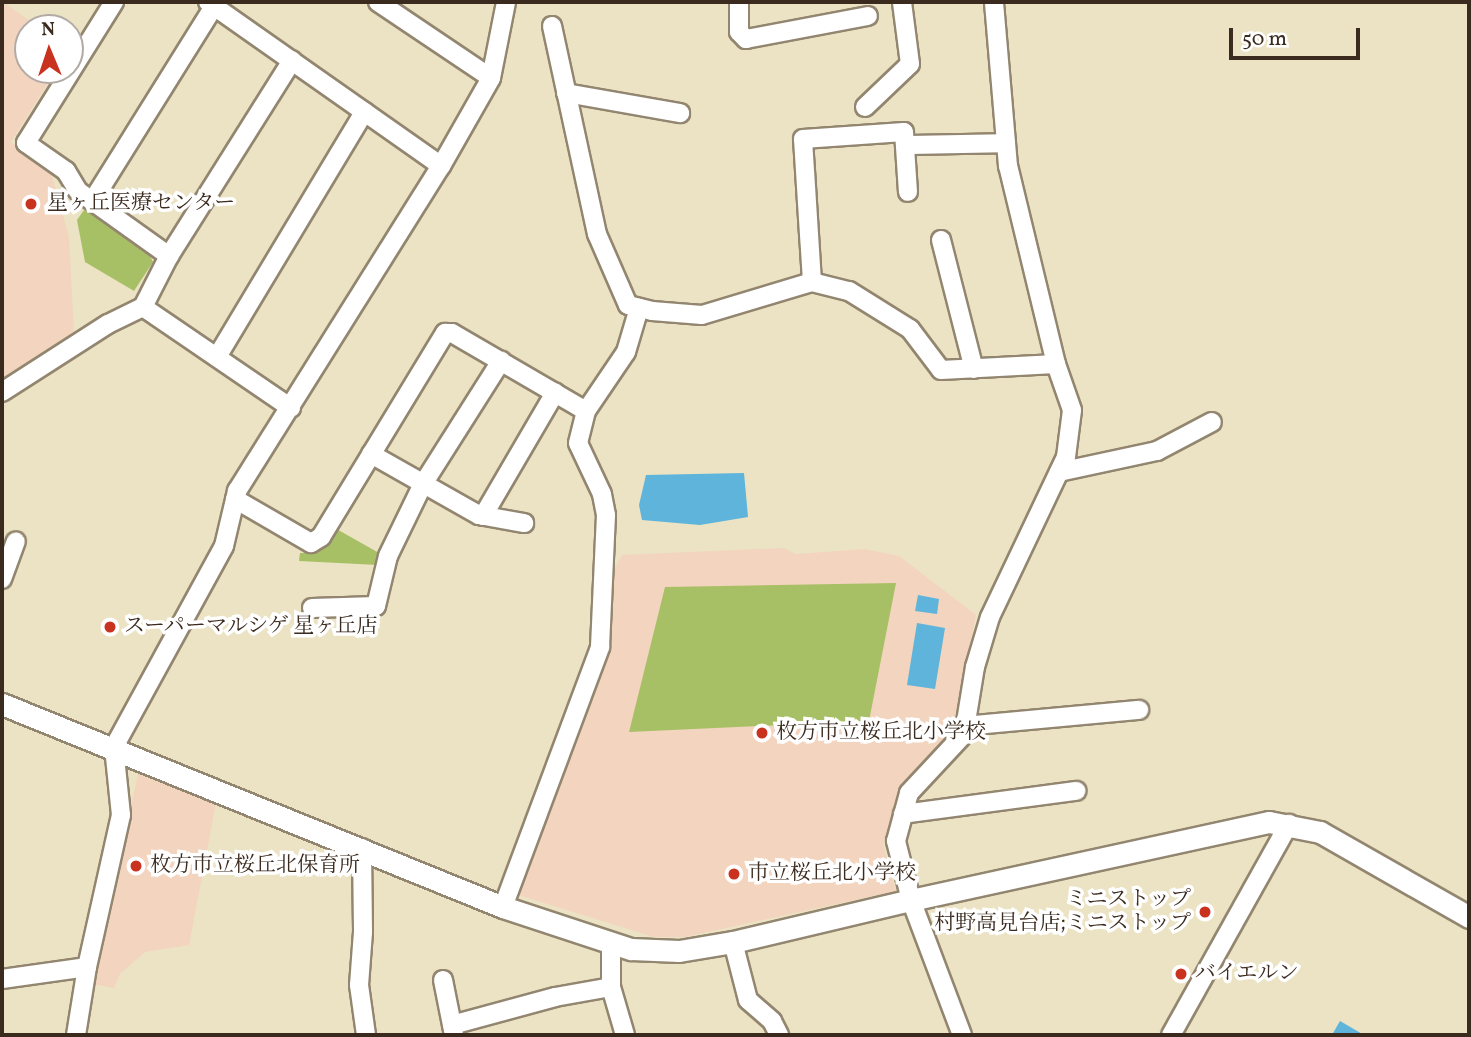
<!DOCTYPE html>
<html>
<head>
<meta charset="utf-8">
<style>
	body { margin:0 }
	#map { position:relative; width:1471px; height:1037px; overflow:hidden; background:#ebe3c3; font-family:Vollkorn,"Noto Serif JP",serif }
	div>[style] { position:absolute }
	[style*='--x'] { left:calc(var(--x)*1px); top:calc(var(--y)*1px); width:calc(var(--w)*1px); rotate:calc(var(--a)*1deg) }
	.built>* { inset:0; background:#f3d4bf }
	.green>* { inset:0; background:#a8c065 }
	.water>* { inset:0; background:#5eb4da }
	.roads { filter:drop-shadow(2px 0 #938670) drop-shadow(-2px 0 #938670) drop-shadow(0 2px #938670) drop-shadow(0 -2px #938670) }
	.minor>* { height:18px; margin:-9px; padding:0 9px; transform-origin:9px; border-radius:9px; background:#fff }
	.tertiary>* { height:21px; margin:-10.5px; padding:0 10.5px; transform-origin:10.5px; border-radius:10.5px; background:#fff }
	.dots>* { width:19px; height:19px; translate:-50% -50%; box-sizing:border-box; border:4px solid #fff; border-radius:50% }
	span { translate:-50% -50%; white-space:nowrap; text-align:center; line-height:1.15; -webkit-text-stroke:7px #fff; paint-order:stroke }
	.poi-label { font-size:21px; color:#3b2a1e }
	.left { translate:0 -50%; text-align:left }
	.right { translate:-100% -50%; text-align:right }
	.frame { position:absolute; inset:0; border:4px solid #3b2a1e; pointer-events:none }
	.north { position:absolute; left:14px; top:14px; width:70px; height:70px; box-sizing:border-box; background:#fff; border:2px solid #b1aaa5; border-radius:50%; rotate:358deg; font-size:19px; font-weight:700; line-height:28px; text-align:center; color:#3b2a1e }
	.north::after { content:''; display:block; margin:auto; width:24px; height:32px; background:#c8321e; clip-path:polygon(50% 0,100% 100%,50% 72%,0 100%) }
	.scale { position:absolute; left:1229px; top:28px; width:131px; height:32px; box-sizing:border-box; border:4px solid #3b2a1e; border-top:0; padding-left:9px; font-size:21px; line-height:24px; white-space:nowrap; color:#3b2a1e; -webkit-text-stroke:5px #fff; paint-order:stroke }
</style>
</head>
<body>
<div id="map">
	<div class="built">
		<i style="clip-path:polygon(3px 2px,40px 28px,28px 28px,28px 70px,56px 70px,11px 142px,51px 172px,69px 237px,74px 334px,2px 385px)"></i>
		<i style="clip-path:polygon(784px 548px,796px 554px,865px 549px,899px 556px,976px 615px,955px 719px,942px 747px,911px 779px,883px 845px,896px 891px,685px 937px,654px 937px,515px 894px,607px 650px,610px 576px,622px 555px)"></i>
		<i style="clip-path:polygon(138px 774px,216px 803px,189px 945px,145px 952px,120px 974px,114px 988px,93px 984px)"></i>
	</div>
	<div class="green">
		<i style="clip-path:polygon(84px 210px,146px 247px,153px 262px,134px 291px,85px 262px,77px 220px)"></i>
		<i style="clip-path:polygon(333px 527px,379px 553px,378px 565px,299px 561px,300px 553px,318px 553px)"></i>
		<i style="clip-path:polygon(896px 583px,869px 721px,629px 732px,665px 587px)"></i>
	</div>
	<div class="water">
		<i style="clip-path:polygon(744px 473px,748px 517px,700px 525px,642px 520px,639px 505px,646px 475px)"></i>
		<i style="clip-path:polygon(918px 595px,939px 599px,937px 614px,915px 611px)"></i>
		<i style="clip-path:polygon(917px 623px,945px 628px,935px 689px,907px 685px)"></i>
		<i style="clip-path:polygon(1340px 1021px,1364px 1035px,1332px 1035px)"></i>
	</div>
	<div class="roads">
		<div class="minor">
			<i style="--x:114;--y:2;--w:166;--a:122"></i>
			<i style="--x:26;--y:143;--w:49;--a:35"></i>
			<i style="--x:66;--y:171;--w:23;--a:59"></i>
			<i style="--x:78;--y:191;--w:112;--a:35.5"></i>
			<i style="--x:208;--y:2;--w:285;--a:35.1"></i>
			<i style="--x:378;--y:2;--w:136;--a:33.9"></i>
			<i style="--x:739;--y:2;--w:30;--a:90"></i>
			<i style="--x:739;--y:32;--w:10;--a:45"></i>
			<i style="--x:746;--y:39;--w:124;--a:-10.7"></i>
			<i style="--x:552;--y:26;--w:213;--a:77.8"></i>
			<i style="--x:597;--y:234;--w:77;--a:66.4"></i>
			<i style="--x:628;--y:305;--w:25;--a:14"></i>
			<i style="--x:652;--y:311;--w:50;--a:4.6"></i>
			<i style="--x:702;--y:315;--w:115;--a:-16.7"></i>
			<i style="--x:812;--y:282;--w:38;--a:14"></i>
			<i style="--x:849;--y:291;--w:72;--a:31.9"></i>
			<i style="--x:910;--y:329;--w:51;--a:52.9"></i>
			<i style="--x:941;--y:370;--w:115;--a:-3"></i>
			<i style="--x:566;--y:93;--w:116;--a:10"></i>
			<i style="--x:865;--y:107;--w:62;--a:-43.7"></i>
			<i style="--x:910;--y:64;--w:63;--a:-97.4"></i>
			<i style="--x:905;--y:145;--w:101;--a:-1.1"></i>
			<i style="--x:93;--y:200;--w:229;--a:-58"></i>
			<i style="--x:941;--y:240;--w:133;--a:75.7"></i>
			<i style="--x:812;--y:282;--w:143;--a:-93.6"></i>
			<i style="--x:803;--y:139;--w:101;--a:-4"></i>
			<i style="--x:904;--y:132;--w:60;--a:86.2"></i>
			<i style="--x:217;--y:357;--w:286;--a:-59"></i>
			<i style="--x:2;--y:392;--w:126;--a:-32.7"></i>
			<i style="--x:108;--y:324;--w:39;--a:-26"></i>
			<i style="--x:291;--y:408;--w:179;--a:-145.7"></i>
			<i style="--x:143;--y:307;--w:57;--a:-63"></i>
			<i style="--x:169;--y:256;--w:231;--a:-57.8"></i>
			<i style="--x:371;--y:454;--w:124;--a:29.5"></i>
			<i style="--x:479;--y:515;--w:46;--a:10.1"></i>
			<i style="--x:1059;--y:472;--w:100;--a:-12.1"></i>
			<i style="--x:1157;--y:451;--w:62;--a:-27.8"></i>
			<i style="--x:235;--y:499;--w:88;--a:30.1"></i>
			<i style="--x:311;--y:543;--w:12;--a:-31"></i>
			<i style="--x:321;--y:537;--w:239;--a:-58.7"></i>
			<i style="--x:445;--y:333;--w:7;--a:0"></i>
			<i style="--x:452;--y:333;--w:155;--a:30.2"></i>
			<i style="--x:483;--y:516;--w:143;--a:-59.7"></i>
			<i style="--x:2;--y:579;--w:40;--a:-69.8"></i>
			<i style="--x:312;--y:608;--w:64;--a:-1.8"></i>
			<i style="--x:376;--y:606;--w:51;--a:-76.5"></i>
			<i style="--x:388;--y:556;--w:80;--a:-64.1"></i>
			<i style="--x:423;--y:484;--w:146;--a:-57.6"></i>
			<i style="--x:965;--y:726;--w:175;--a:-5.3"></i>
			<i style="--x:903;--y:814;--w:175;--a:-7.6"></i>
			<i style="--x:362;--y:848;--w:84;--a:89.3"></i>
			<i style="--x:363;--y:932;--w:53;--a:94.3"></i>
			<i style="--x:359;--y:985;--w:50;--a:82"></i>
			<i style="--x:503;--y:907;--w:278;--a:-69.5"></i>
			<i style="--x:600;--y:647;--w:132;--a:-87.4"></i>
			<i style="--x:606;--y:515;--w:21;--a:-101"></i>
			<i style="--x:602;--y:494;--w:56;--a:-115.2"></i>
			<i style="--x:578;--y:443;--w:33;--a:-76"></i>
			<i style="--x:586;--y:411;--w:71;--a:-55.9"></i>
			<i style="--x:626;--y:352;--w:46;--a:-73.5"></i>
			<i style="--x:611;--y:942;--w:45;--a:90"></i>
			<i style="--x:611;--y:987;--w:50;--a:73.7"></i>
			<i style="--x:733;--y:942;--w:60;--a:75.5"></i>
			<i style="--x:748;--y:1000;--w:32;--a:41"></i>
			<i style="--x:772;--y:1021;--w:16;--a:63"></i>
			<i style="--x:2;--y:979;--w:86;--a:-8"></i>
			<i style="--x:443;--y:980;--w:56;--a:78.7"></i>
			<i style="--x:452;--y:1025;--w:107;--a:-15.2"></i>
			<i style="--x:555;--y:997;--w:57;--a:-10.1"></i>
			<i style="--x:76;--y:1035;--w:69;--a:-80.8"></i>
			<i style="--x:87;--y:967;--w:156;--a:-77.4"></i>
			<i style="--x:121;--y:815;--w:68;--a:-95.9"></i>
			<i style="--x:114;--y:747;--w:229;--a:-61.3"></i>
			<i style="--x:224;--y:546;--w:57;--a:-76.7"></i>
			<i style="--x:237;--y:491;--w:384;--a:-57.9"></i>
			<i style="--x:441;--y:166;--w:101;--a:-60.4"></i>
			<i style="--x:491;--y:78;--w:77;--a:-78.8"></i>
			<i style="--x:962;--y:1035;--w:144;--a:-110.7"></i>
			<i style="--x:911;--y:900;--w:61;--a:-104.3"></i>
			<i style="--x:896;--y:841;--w:50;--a:-74.8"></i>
			<i style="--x:909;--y:793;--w:81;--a:-47"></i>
			<i style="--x:964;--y:734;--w:68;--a:-80.7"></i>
			<i style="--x:975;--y:667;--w:52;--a:-73.3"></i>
			<i style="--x:990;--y:617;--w:177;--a:-64.6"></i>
			<i style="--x:1066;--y:457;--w:47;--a:-82.7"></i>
			<i style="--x:1072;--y:410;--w:49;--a:-109.2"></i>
			<i style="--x:1056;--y:364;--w:204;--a:-103.6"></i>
			<i style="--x:1008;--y:166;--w:165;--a:-94.9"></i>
			<i style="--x:1171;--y:1035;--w:242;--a:-60.8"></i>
		</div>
		<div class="tertiary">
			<i style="--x:2;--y:704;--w:541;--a:22.06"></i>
			<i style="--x:503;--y:907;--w:135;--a:18.2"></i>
			<i style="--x:631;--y:949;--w:48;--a:2.4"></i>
			<i style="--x:679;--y:951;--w:55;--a:-9.5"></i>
			<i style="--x:733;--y:942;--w:183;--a:-13.3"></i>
			<i style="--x:911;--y:900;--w:366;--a:-12.3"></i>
			<i style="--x:1269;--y:822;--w:52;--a:11.1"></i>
			<i style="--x:1320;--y:832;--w:172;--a:29.7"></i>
		</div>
	</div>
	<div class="dots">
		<i style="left:31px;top:204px;background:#c8321e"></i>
		<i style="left:110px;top:627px;background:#c8321e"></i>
		<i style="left:762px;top:733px;background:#c8321e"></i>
		<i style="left:136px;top:866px;background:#c8321e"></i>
		<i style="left:734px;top:874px;background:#c8321e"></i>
		<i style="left:1205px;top:912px;background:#c8321e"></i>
		<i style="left:1181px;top:974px;background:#c8321e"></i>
	</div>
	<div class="poi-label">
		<span class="left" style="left:47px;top:204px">星ヶ丘医療センター</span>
		<span class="left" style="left:124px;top:627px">スーパーマルシゲ 星ヶ丘店</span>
		<span class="left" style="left:776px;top:733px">枚方市立桜丘北小学校</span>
		<span class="left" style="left:150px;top:866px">枚方市立桜丘北保育所</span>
		<span class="left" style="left:748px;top:874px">市立桜丘北小学校</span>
		<span class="right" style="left:1191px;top:912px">ミニストップ<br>村野高見台店;ミニストップ</span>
		<span class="left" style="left:1195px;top:974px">バイエルン</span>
	</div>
	<div class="frame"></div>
	<div class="north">N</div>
	<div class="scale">50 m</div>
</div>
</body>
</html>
